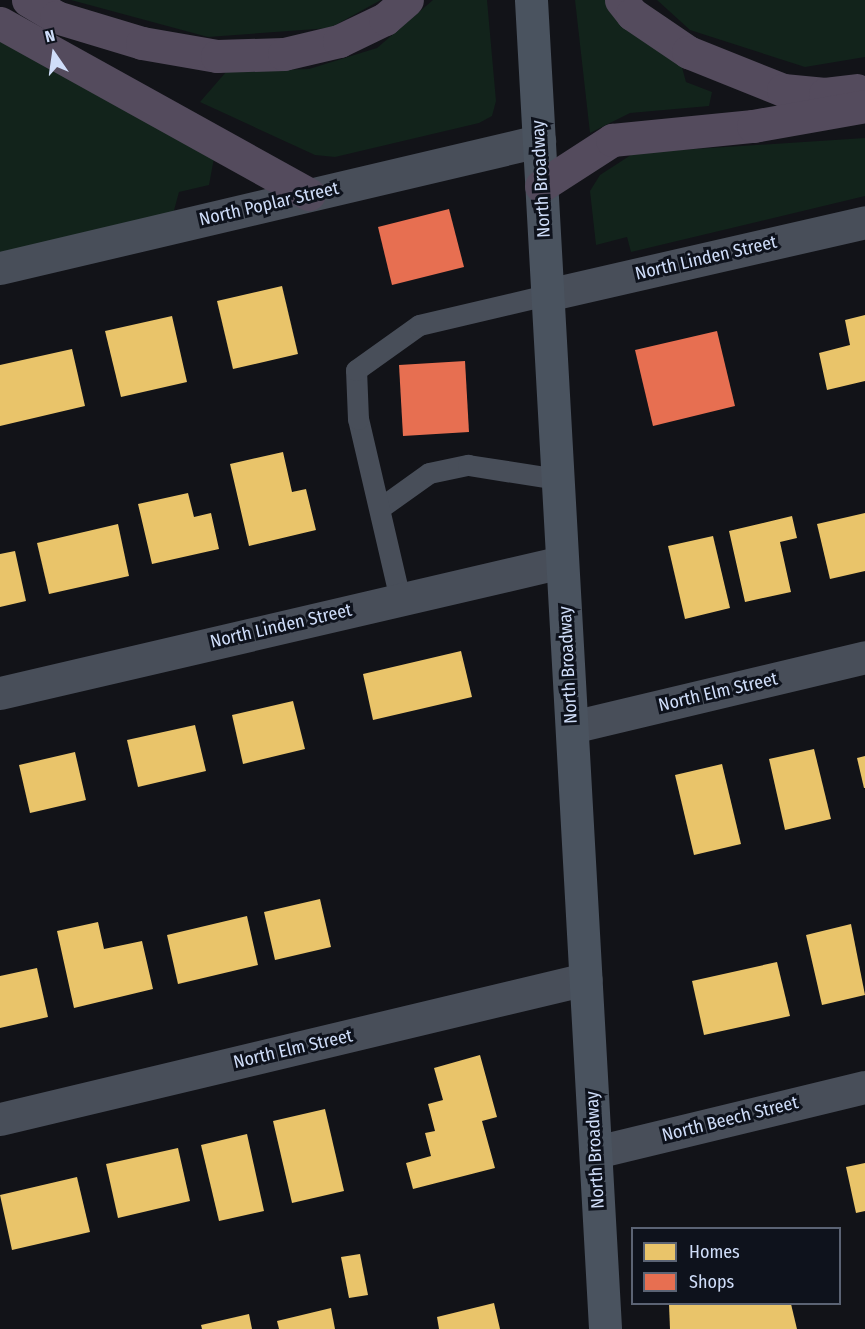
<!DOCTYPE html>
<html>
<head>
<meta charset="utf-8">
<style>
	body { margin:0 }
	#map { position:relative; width:865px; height:1329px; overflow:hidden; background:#121318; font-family:"Fira Sans Condensed",sans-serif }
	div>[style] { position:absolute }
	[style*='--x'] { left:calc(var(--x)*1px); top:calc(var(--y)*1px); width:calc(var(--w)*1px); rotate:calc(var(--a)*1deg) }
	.green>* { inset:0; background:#12231b }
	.homes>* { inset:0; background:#e9c46a }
	.shops>* { inset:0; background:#e76f51 }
	.service>* { height:21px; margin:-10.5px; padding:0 10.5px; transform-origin:10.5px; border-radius:10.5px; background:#484e59 }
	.minor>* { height:33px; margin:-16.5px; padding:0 16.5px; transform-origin:16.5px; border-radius:16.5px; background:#484e59 }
	.tertiary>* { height:33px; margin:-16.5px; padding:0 16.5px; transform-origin:16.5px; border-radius:16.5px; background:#484e59 }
	.secondary>* { height:33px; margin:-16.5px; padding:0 16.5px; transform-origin:16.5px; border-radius:16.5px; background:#4a535f }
	.motorway>* { height:33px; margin:-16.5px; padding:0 16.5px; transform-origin:16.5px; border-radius:16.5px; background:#544b5d }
	span { translate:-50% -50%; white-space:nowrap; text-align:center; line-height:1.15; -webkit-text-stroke:6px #0e121c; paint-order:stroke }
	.street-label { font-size:18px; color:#cfddf9 }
	.legend { position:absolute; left:631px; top:1227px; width:210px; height:78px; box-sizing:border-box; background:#0e121c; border:2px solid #5b6374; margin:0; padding:8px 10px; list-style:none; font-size:18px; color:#cfddf9 }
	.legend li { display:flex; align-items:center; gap:12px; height:30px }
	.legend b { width:30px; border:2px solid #5b6374 }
	.north { position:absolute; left:24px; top:24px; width:60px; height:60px; -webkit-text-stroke:4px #0e121c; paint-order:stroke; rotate:347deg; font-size:16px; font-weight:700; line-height:24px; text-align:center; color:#cfddf9 }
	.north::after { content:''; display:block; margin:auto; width:21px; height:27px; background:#cfddf9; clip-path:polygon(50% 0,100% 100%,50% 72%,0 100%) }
</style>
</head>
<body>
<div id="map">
	<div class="green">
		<i style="clip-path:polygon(71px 0,381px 0,330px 28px,208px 37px)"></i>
		<i style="clip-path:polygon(433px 0,487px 0,496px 101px,492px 116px,479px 123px,335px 157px,315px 155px,200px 102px,226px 72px,309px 69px,377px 48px)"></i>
		<i style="clip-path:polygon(575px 0,606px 0,680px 60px,686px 82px,712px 92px,709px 106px,630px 113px,590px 133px)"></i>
		<i style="clip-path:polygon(657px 0,865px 0,865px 57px,805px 67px,690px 30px)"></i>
		<i style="clip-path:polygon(0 38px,214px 158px,209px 185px,179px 192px,173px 214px,0 255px)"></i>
		<i style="clip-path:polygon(865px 138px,865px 196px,631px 252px,627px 237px,596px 245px,590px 191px,600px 175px,634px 153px)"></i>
	</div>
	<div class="homes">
		<i style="clip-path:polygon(282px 286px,298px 354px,233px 369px,217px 301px)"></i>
		<i style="clip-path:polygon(865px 315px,865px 381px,827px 390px,819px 353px,850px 345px,845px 320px)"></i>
		<i style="clip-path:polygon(172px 316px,187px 382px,121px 397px,105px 331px)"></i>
		<i style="clip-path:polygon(72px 349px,85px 406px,0 426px,0 365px)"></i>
		<i style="clip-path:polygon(283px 452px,292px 492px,306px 489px,316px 530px,249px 546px,230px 464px)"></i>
		<i style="clip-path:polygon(188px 493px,194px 517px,211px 513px,219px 549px,152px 564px,138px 504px)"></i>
		<i style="clip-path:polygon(865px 513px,865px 571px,830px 579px,817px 524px)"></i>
		<i style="clip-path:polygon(792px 516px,797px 538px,780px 542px,791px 592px,745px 602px,729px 531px)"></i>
		<i style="clip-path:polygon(118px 524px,129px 576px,49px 594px,37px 543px)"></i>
		<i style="clip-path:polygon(713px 536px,730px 608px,685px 619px,668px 546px)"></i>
		<i style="clip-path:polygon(15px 551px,26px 601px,0 607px,0 554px)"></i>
		<i style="clip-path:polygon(461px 651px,472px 697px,373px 720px,363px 674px)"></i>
		<i style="clip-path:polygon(293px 701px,305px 749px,243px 764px,232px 715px)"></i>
		<i style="clip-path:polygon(195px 725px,206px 771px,138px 787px,127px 740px)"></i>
		<i style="clip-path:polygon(814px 749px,831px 819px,785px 830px,769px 759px)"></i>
		<i style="clip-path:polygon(75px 752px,86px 800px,30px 813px,19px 765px)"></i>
		<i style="clip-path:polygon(865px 756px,865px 788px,864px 788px,857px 758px)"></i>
		<i style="clip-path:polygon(722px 764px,741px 844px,694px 855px,675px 775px)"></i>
		<i style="clip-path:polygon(320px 899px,331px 947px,275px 960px,264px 912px)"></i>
		<i style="clip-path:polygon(247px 916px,258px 965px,178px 984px,167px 935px)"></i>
		<i style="clip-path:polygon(98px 922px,104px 949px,142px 941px,153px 989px,74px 1008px,57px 931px)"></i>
		<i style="clip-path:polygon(851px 924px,865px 995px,822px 1005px,806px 935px)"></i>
		<i style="clip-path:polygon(777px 962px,790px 1016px,704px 1035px,692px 981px)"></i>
		<i style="clip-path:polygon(37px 968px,48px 1017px,0 1028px,0 976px)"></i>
		<i style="clip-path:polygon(480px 1055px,497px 1117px,482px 1121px,495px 1168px,413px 1189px,406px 1163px,431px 1156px,425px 1133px,435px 1131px,428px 1104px,443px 1100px,434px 1068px)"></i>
		<i style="clip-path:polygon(325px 1109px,344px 1191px,292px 1203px,273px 1121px)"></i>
		<i style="clip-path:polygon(247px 1134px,264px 1211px,219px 1221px,201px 1145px)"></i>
		<i style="clip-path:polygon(178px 1148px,190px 1201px,118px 1218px,106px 1164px)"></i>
		<i style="clip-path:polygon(865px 1163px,865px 1211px,856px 1213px,846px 1167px)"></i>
		<i style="clip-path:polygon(77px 1177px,90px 1232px,12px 1250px,0 1195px)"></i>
		<i style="clip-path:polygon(360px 1254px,368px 1295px,349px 1298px,341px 1257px)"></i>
		<i style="clip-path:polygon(494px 1303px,500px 1329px,439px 1329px,437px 1317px)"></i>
		<i style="clip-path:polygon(669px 1304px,791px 1304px,797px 1329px,670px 1329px)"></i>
		<i style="clip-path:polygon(331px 1308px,335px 1329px,279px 1329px,277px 1321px)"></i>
		<i style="clip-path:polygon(249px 1314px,252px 1329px,202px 1329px,201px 1325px)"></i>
	</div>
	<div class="shops">
		<i style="clip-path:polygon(449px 209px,464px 267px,392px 285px,378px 227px)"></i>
		<i style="clip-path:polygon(717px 331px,735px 406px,653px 426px,635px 350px)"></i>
		<i style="clip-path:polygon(465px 361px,469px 432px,403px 436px,399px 365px)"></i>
	</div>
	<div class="service">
		<i style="--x:380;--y:508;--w:60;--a:-35.5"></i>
		<i style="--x:429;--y:473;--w:40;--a:-12"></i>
		<i style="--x:468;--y:465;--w:90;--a:8.9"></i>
		<i style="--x:400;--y:599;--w:185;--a:-103.1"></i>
		<i style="--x:358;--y:419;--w:49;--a:-92.3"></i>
		<i style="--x:356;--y:370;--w:77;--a:-35.5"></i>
		<i style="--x:419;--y:325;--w:131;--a:-13.2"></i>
	</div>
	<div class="minor">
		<i style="--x:0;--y:268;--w:554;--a:-13.26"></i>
		<i style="--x:0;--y:693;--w:577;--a:-13.12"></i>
		<i style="--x:572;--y:727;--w:301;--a:-13.4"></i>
		<i style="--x:0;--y:1119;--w:602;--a:-13.44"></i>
		<i style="--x:596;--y:1152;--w:277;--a:-13.6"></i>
	</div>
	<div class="tertiary">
		<i style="--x:547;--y:295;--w:326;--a:-12.9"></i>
	</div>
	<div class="secondary">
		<i style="--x:531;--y:0;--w:1331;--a:86.81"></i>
	</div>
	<div class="motorway">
		<i style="--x:28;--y:0;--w:33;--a:31"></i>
		<i style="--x:56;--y:17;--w:90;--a:16.8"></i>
		<i style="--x:142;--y:43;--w:76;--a:9.8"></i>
		<i style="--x:217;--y:56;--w:67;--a:-1.7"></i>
		<i style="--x:284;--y:54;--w:57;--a:-13.3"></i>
		<i style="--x:339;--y:41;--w:51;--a:-25.6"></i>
		<i style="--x:385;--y:19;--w:29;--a:-41"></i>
		<i style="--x:621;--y:0;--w:18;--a:52"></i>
		<i style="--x:632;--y:14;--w:68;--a:34.2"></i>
		<i style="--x:688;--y:52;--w:102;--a:21.8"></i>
		<i style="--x:783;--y:90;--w:42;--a:5.4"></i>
		<i style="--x:825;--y:94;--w:32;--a:-7"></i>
		<i style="--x:0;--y:23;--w:353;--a:29"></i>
		<i style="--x:541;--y:186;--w:85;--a:-32.9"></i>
		<i style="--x:612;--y:140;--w:142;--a:-5.7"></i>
		<i style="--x:753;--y:126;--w:114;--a:-10.1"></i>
	</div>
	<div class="street-label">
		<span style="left:541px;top:179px;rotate:-93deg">North Broadway</span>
		<span style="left:269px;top:204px;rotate:-13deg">North Poplar Street</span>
		<span style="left:706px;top:258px;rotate:-13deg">North Linden Street</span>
		<span style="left:281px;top:626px;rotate:-13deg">North Linden Street</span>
		<span style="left:568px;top:665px;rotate:-93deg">North Broadway</span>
		<span style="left:718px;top:692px;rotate:-13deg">North Elm Street</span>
		<span style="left:293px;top:1049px;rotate:-13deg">North Elm Street</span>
		<span style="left:730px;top:1119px;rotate:-14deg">North Beech Street</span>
		<span style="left:595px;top:1150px;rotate:-93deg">North Broadway</span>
	</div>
	<ul class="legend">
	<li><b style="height:16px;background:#e9c46a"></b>Homes</li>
	<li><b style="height:16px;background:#e76f51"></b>Shops</li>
	</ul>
	<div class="north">N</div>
</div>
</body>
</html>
